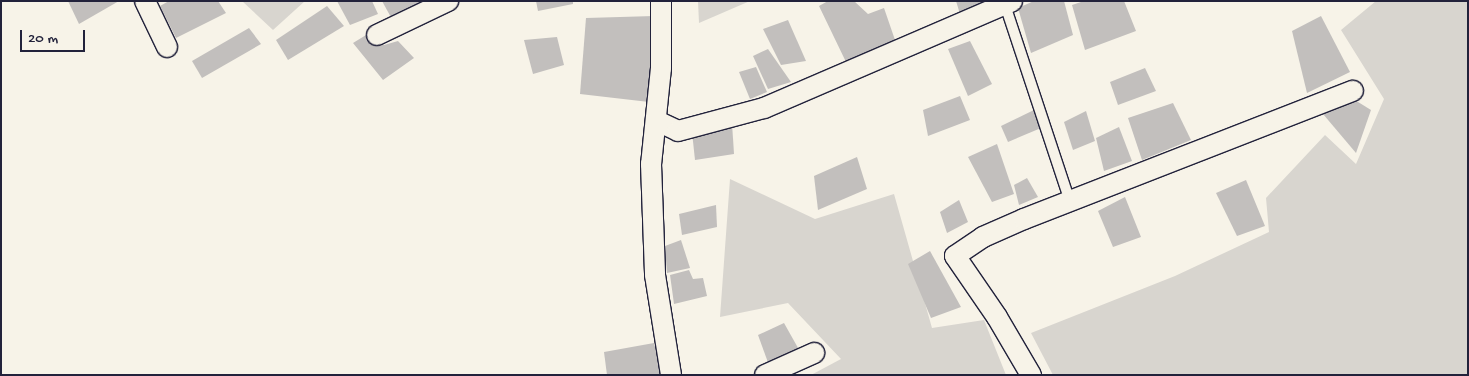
<!DOCTYPE html>
<html>
<head>
<meta charset="utf-8">
<style>
	body { margin:0 }
	#map { position:relative; width:1469px; height:376px; overflow:hidden; background:#f7f3e8; font-family:"Gochi Hand",sans-serif }
	div>[style] { position:absolute }
	[style*='--x'] { left:calc(var(--x)*1px); top:calc(var(--y)*1px); width:calc(var(--w)*1px); rotate:calc(var(--a)*1deg) }
	.green>* { inset:0; background:#d8d5cf }
	.building>* { inset:0; background:#c2bfbd }
	.roads { filter:drop-shadow(1px 0 #22223b) drop-shadow(-1px 0 #22223b) drop-shadow(0 1px #22223b) drop-shadow(0 -1px #22223b) }
	.lane>* { height:10px; margin:-5px; padding:0 5px; transform-origin:5px; border-radius:5px; background:#f7f3e8 }
	.street>* { height:20px; margin:-10px; padding:0 10px; transform-origin:10px; border-radius:10px; background:#f7f3e8 }
	span { translate:-50% -50%; white-space:nowrap; text-align:center; line-height:1.15; -webkit-text-stroke:4.5px #f7f3e8; paint-order:stroke }
	.frame { position:absolute; inset:0; border:2px solid #22223b; pointer-events:none }
	.scale { position:absolute; left:20px; top:30px; width:65px; height:22px; box-sizing:border-box; border:2px solid #22223b; border-top:0; padding-left:6px; font-size:15px; line-height:18px; white-space:nowrap; color:#22223b; -webkit-text-stroke:4px #f7f3e8; paint-order:stroke }
</style>
</head>
<body>
<div id="map">
	<div class="green">
		<i style="clip-path:polygon(242px 1px,305px 1px,273px 30px)"></i>
		<i style="clip-path:polygon(698px 1px,750px 1px,699px 23px)"></i>
		<i style="clip-path:polygon(1376px 1px,1468px 1px,1468px 375px,1053px 375px,1031px 333px,1175px 276px,1269px 232px,1266px 198px,1325px 135px,1356px 164px,1384px 99px,1341px 30px)"></i>
		<i style="clip-path:polygon(730px 179px,815px 219px,894px 194px,932px 328px,984px 320px,1006px 375px,811px 375px,841px 359px,788px 303px,720px 317px)"></i>
	</div>
	<div class="building">
		<i style="clip-path:polygon(68px 1px,119px 1px,79px 24px)"></i>
		<i style="clip-path:polygon(169px 1px,218px 1px,226px 13px,176px 38px,160px 6px)"></i>
		<i style="clip-path:polygon(337px 1px,372px 1px,378px 14px,350px 25px)"></i>
		<i style="clip-path:polygon(382px 1px,424px 1px,428px 6px,393px 21px)"></i>
		<i style="clip-path:polygon(536px 1px,573px 1px,573px 4px,538px 11px)"></i>
		<i style="clip-path:polygon(828px 1px,854px 1px,868px 14px,884px 8px,895px 40px,846px 62px,819px 6px)"></i>
		<i style="clip-path:polygon(956px 1px,990px 1px,960px 14px)"></i>
		<i style="clip-path:polygon(1034px 1px,1064px 1px,1073px 35px,1031px 53px,1018px 8px)"></i>
		<i style="clip-path:polygon(1084px 1px,1124px 1px,1136px 31px,1085px 50px,1072px 5px)"></i>
		<i style="clip-path:polygon(327px 6px,344px 26px,288px 60px,276px 40px)"></i>
		<i style="clip-path:polygon(654px 16px,649px 102px,580px 94px,586px 18px)"></i>
		<i style="clip-path:polygon(1321px 16px,1350px 72px,1307px 93px,1292px 31px)"></i>
		<i style="clip-path:polygon(788px 20px,806px 61px,781px 65px,763px 29px)"></i>
		<i style="clip-path:polygon(249px 28px,261px 44px,202px 78px,192px 61px)"></i>
		<i style="clip-path:polygon(371px 32px,384px 45px,398px 41px,414px 58px,383px 80px,353px 43px)"></i>
		<i style="clip-path:polygon(557px 37px,564px 65px,533px 74px,524px 40px)"></i>
		<i style="clip-path:polygon(970px 41px,992px 84px,968px 96px,948px 49px)"></i>
		<i style="clip-path:polygon(768px 49px,791px 82px,768px 89px,753px 56px)"></i>
		<i style="clip-path:polygon(756px 67px,767px 92px,750px 99px,739px 72px)"></i>
		<i style="clip-path:polygon(1145px 68px,1156px 91px,1118px 105px,1110px 82px)"></i>
		<i style="clip-path:polygon(960px 96px,970px 120px,928px 136px,923px 110px)"></i>
		<i style="clip-path:polygon(1350px 97px,1371px 110px,1356px 153px,1323px 114px)"></i>
		<i style="clip-path:polygon(1173px 103px,1191px 140px,1142px 160px,1128px 118px)"></i>
		<i style="clip-path:polygon(1034px 110px,1041px 128px,1008px 142px,1001px 126px)"></i>
		<i style="clip-path:polygon(1086px 111px,1095px 141px,1073px 150px,1064px 122px)"></i>
		<i style="clip-path:polygon(732px 123px,734px 154px,695px 160px,692px 132px)"></i>
		<i style="clip-path:polygon(1119px 127px,1132px 161px,1104px 171px,1096px 138px)"></i>
		<i style="clip-path:polygon(997px 144px,1014px 194px,992px 202px,968px 157px)"></i>
		<i style="clip-path:polygon(857px 157px,867px 189px,818px 210px,814px 176px)"></i>
		<i style="clip-path:polygon(1027px 178px,1038px 197px,1019px 205px,1014px 185px)"></i>
		<i style="clip-path:polygon(1246px 180px,1265px 226px,1237px 236px,1216px 193px)"></i>
		<i style="clip-path:polygon(1125px 197px,1141px 237px,1113px 247px,1098px 211px)"></i>
		<i style="clip-path:polygon(959px 200px,968px 222px,947px 233px,940px 212px)"></i>
		<i style="clip-path:polygon(716px 205px,717px 227px,682px 235px,679px 214px)"></i>
		<i style="clip-path:polygon(681px 240px,690px 268px,667px 273px,665px 246px)"></i>
		<i style="clip-path:polygon(930px 251px,961px 307px,931px 318px,908px 264px)"></i>
		<i style="clip-path:polygon(689px 270px,693px 279px,703px 278px,707px 296px,674px 304px,670px 275px)"></i>
		<i style="clip-path:polygon(784px 323px,802px 355px,770px 368px,758px 335px)"></i>
		<i style="clip-path:polygon(654px 343px,662px 375px,607px 375px,604px 352px)"></i>
	</div>
	<div class="roads">
		<div class="lane">
			<i style="--x:1005;--y:5;--w:207;--a:71.7"></i>
		</div>
		<div class="street">
			<i style="--x:145;--y:1;--w:51;--a:64.4"></i>
			<i style="--x:661;--y:1;--w:67;--a:90"></i>
			<i style="--x:661;--y:68;--w:97;--a:95.9"></i>
			<i style="--x:651;--y:164;--w:111;--a:87.9"></i>
			<i style="--x:655;--y:275;--w:101;--a:80.9"></i>
			<i style="--x:377;--y:35;--w:79;--a:-25.6"></i>
			<i style="--x:657;--y:121;--w:23;--a:25"></i>
			<i style="--x:678;--y:131;--w:89;--a:-15"></i>
			<i style="--x:764;--y:108;--w:270;--a:-23.3"></i>
			<i style="--x:765;--y:375;--w:54;--a:-24.2"></i>
			<i style="--x:1031;--y:375;--w:67;--a:-120.4"></i>
			<i style="--x:997;--y:317;--w:74;--a:-124.5"></i>
			<i style="--x:955;--y:256;--w:34;--a:-34"></i>
			<i style="--x:983;--y:237;--w:45;--a:-23.7"></i>
			<i style="--x:1024;--y:219;--w:353;--a:-21.3"></i>
		</div>
	</div>
	<div class="frame"></div>
	<div class="scale">20 m</div>
</div>
</body>
</html>
